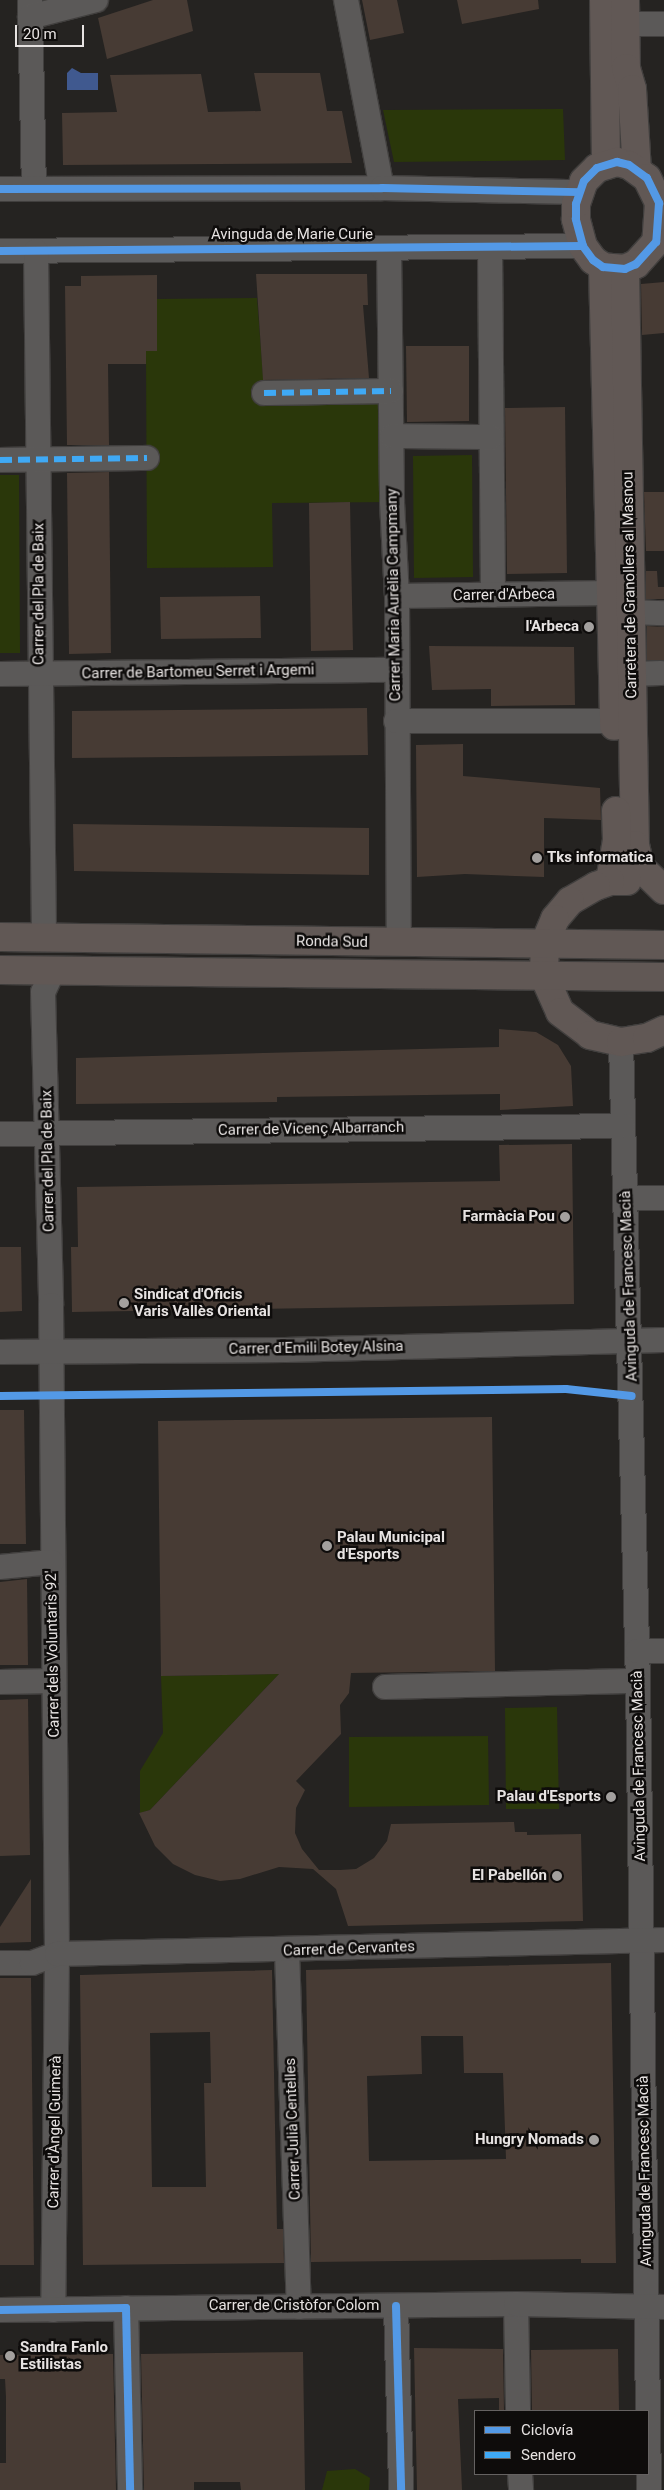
<!DOCTYPE html>
<html>
<head>
<meta charset="utf-8">
<style>
	body { margin:0 }
	#map { position:relative; width:664px; height:2490px; overflow:hidden; background:#252321; font-family:Roboto,sans-serif }
	div>[style] { position:absolute }
	[style*='--x'] { left:calc(var(--x)*1px); top:calc(var(--y)*1px); width:calc(var(--w)*1px); rotate:calc(var(--a)*1deg) }
	.green>* { inset:0; background:#2a370a }
	.water>* { inset:0; background:#40598f }
	.building>* { inset:0; background:#473b34 }
	.roads { filter:drop-shadow(1px 0 #413f3e) drop-shadow(-1px 0 #413f3e) drop-shadow(0 1px #413f3e) drop-shadow(0 -1px #413f3e) }
	.minor>* { height:24px; margin:-12px; padding:0 12px; transform-origin:12px; border-radius:12px; background:#5b5958 }
	.major>* { height:28px; margin:-14px; padding:0 14px; transform-origin:14px; border-radius:14px; background:#615855 }
	.quiet>* { height:6px; margin-top:-3px; transform-origin:0; background:repeating-linear-gradient(90deg,#3fa9f5 0 12px,transparent 0 18px) }
	.cycleway>* { height:8px; margin:-4px; padding:0 4px; transform-origin:4px; border-radius:4px; background:#5399e6 }
	.dots>* { width:14px; height:14px; translate:-50% -50%; box-sizing:border-box; border:2px solid #0e0c0b; border-radius:50% }
	span { translate:-50% -50%; white-space:nowrap; text-align:center; line-height:1.15; -webkit-text-stroke:5px #0e0c0b; paint-order:stroke }
	.street-label { font-size:15px; color:#e7e3e2 }
	.poi-label { font-size:15px; color:#e7e3e2; font-weight:700 }
	.right { translate:-100% -50%; text-align:right }
	.left { translate:0 -50%; text-align:left }
	.legend { position:absolute; left:474px; top:2410px; width:175px; height:65px; box-sizing:border-box; background:#0e0c0b; border:1px solid #656261; margin:0; padding:6px 9px; list-style:none; font-size:15px; color:#e7e3e2 }
	.legend li { display:flex; align-items:center; gap:10px; height:25px }
	.legend b { width:25px; border:1px solid #656261 }
	.scale { position:absolute; left:15px; top:25px; width:69px; height:22px; box-sizing:border-box; border:2px solid #e7e3e2; border-top:0; padding-left:6px; font-size:15px; line-height:18px; white-space:nowrap; color:#e7e3e2; -webkit-text-stroke:4px #0e0c0b; paint-order:stroke }
</style>
</head>
<body>
<div id="map">
	<div class="green">
		<i style="clip-path:polygon(563px 109px,565px 160px,394px 162px,383px 110px)"></i>
		<i style="clip-path:polygon(257px 298px,265px 402px,391px 400px,392px 502px,272px 503px,273px 567px,147px 568px,146px 351px,157px 351px,157px 299px)"></i>
		<i style="clip-path:polygon(472px 455px,473px 577px,414px 578px,413px 456px)"></i>
		<i style="clip-path:polygon(0 475px,19px 475px,20px 653px,0 653px)"></i>
		<i style="clip-path:polygon(279px 1674px,150px 1810px,140px 1813px,140px 1771px,163px 1733px,161px 1676px)"></i>
		<i style="clip-path:polygon(557px 1707px,559px 1809px,506px 1809px,505px 1708px)"></i>
		<i style="clip-path:polygon(488px 1736px,489px 1805px,349px 1807px,349px 1737px)"></i>
		<i style="clip-path:polygon(355px 2469px,370px 2478px,369px 2490px,322px 2490px,327px 2471px)"></i>
	</div>
	<div class="water">
		<i style="clip-path:polygon(72px 68px,81px 73px,98px 73px,98px 90px,67px 90px,67px 73px)"></i>
	</div>
	<div class="building">
		<i style="clip-path:polygon(187px 0,193px 31px,107px 59px,98px 18px,153px 0)"></i>
		<i style="clip-path:polygon(362px 0,397px 0,404px 33px,370px 40px)"></i>
		<i style="clip-path:polygon(457px 0,538px 0,539px 9px,462px 24px)"></i>
		<i style="clip-path:polygon(254px 73px,320px 73px,327px 111px,342px 111px,352px 163px,63px 165px,62px 113px,117px 112px,110px 75px,201px 74px,208px 112px,261px 111px)"></i>
		<i style="clip-path:polygon(256px 274px,367px 274px,368px 305px,363px 305px,369px 378px,263px 380px)"></i>
		<i style="clip-path:polygon(157px 275px,157px 351px,146px 351px,146px 364px,108px 364px,109px 445px,67px 445px,65px 286px,81px 286px,81px 276px)"></i>
		<i style="clip-path:polygon(664px 282px,664px 333px,642px 335px,641px 284px)"></i>
		<i style="clip-path:polygon(406px 346px,469px 346px,469px 421px,407px 422px)"></i>
		<i style="clip-path:polygon(565px 407px,567px 573px,507px 574px,505px 408px)"></i>
		<i style="clip-path:polygon(109px 472px,111px 653px,69px 654px,67px 473px)"></i>
		<i style="clip-path:polygon(644px 492px,664px 492px,664px 551px,646px 551px)"></i>
		<i style="clip-path:polygon(350px 502px,353px 650px,311px 651px,309px 503px)"></i>
		<i style="clip-path:polygon(646px 571px,657px 571px,658px 587px,664px 587px,664px 599px,646px 599px)"></i>
		<i style="clip-path:polygon(260px 596px,261px 638px,161px 639px,160px 597px)"></i>
		<i style="clip-path:polygon(647px 626px,664px 627px,664px 660px,647px 660px)"></i>
		<i style="clip-path:polygon(429px 646px,574px 647px,575px 705px,491px 706px,491px 689px,432px 690px)"></i>
		<i style="clip-path:polygon(367px 708px,368px 755px,72px 758px,72px 711px)"></i>
		<i style="clip-path:polygon(463px 744px,463px 776px,600px 788px,601px 820px,544px 818px,544px 877px,465px 874px,417px 877px,416px 745px)"></i>
		<i style="clip-path:polygon(73px 824px,369px 828px,369px 875px,74px 871px)"></i>
		<i style="clip-path:polygon(499px 1029px,536px 1032px,558px 1045px,571px 1066px,573px 1106px,500px 1110px,500px 1094px,277px 1097px,277px 1102px,76px 1104px,76px 1058px,499px 1047px)"></i>
		<i style="clip-path:polygon(572px 1144px,574px 1304px,72px 1312px,71px 1247px,78px 1247px,77px 1187px,500px 1181px,499px 1145px)"></i>
		<i style="clip-path:polygon(0 1247px,21px 1247px,22px 1311px,0 1312px)"></i>
		<i style="clip-path:polygon(0 1410px,24px 1410px,26px 1544px,0 1544px)"></i>
		<i style="clip-path:polygon(492px 1417px,495px 1671px,351px 1673px,349px 1693px,340px 1705px,341px 1734px,296px 1781px,305px 1790px,296px 1808px,295px 1833px,302px 1849px,319px 1870px,340px 1870px,356px 1869px,374px 1858px,387px 1841px,391px 1824px,514px 1822px,515px 1832px,527px 1832px,527px 1835px,581px 1834px,583px 1921px,348px 1926px,336px 1889px,313px 1869px,279px 1867px,240px 1879px,220px 1881px,195px 1875px,173px 1864px,155px 1846px,139px 1813px,150px 1810px,279px 1674px,161px 1676px,158px 1421px)"></i>
		<i style="clip-path:polygon(27px 1579px,28px 1665px,0 1665px,0 1582px)"></i>
		<i style="clip-path:polygon(28px 1699px,30px 1855px,0 1856px,0 1700px)"></i>
		<i style="clip-path:polygon(31px 1879px,31px 1942px,0 1943px,0 1927px)"></i>
		<i style="clip-path:polygon(evenodd,611px 1963px,616px 2263px,581px 2263px,581px 2259px,311px 2262px,306px 1970px,611px 1963px,421px 2036px,463px 2036px,464px 2073px,503px 2073px,506px 2159px,369px 2161px,367px 2076px,422px 2074px,421px 2036px)"></i>
		<i style="clip-path:polygon(evenodd,272px 1970px,277px 2229px,283px 2229px,284px 2263px,83px 2265px,80px 1975px,272px 1970px,210px 2032px,211px 2083px,204px 2083px,206px 2187px,152px 2187px,150px 2033px,210px 2032px)"></i>
		<i style="clip-path:polygon(0 1978px,31px 1978px,34px 2265px,0 2265px)"></i>
		<i style="clip-path:polygon(414px 2348px,503px 2349px,504px 2411px,499px 2411px,499px 2398px,458px 2399px,462px 2490px,417px 2490px)"></i>
		<i style="clip-path:polygon(618px 2349px,619px 2411px,532px 2411px,531px 2350px)"></i>
		<i style="clip-path:polygon(303px 2352px,305px 2490px,241px 2490px,240px 2482px,194px 2482px,194px 2490px,144px 2490px,141px 2354px)"></i>
		<i style="clip-path:polygon(113px 2354px,116px 2490px,0 2490px,0 2463px,6px 2463px,6px 2397px,5px 2379px,0 2379px,0 2355px)"></i>
	</div>
	<div class="roads">
		<div class="minor">
			<i style="--x:30;--y:0;--w:189;--a:88.8"></i>
			<i style="--x:346;--y:0;--w:191;--a:79.2"></i>
			<i style="--x:30;--y:17;--w:68;--a:-14.4"></i>
			<i style="--x:625;--y:24;--w:39;--a:0"></i>
			<i style="--x:0;--y:189;--w:382;--a:-0.1"></i>
			<i style="--x:382;--y:188;--w:197;--a:1.2"></i>
			<i style="--x:490;--y:247;--w:348;--a:89.5"></i>
			<i style="--x:389;--y:248;--w:254;--a:89.3"></i>
			<i style="--x:392;--y:502;--w:94;--a:87"></i>
			<i style="--x:397;--y:596;--w:347;--a:89.7"></i>
			<i style="--x:0;--y:251;--w:583;--a:-0.49"></i>
			<i style="--x:36;--y:251;--w:686;--a:89.33"></i>
			<i style="--x:264;--y:393;--w:127;--a:-0.9"></i>
			<i style="--x:392;--y:436;--w:99;--a:0.6"></i>
			<i style="--x:0;--y:460;--w:147;--a:-0.8"></i>
			<i style="--x:397;--y:596;--w:213;--a:-0.8"></i>
			<i style="--x:631;--y:612;--w:33;--a:2"></i>
			<i style="--x:0;--y:674;--w:396;--a:-0.6"></i>
			<i style="--x:632;--y:674;--w:29;--a:-2"></i>
			<i style="--x:396;--y:721;--w:218;--a:0"></i>
			<i style="--x:53;--y:971;--w:23;--a:115"></i>
			<i style="--x:43;--y:992;--w:313;--a:88.5"></i>
			<i style="--x:51;--y:1305;--w:649;--a:89.47"></i>
			<i style="--x:57;--y:1954;--w:356;--a:90.6"></i>
			<i style="--x:621;--y:1042;--w:639;--a:88.48"></i>
			<i style="--x:638;--y:1681;--w:809;--a:89.22"></i>
			<i style="--x:0;--y:1134;--w:623;--a:-0.74"></i>
			<i style="--x:626;--y:1198;--w:38;--a:0"></i>
			<i style="--x:0;--y:1352;--w:285;--a:-0.4"></i>
			<i style="--x:285;--y:1350;--w:379;--a:-1.5"></i>
			<i style="--x:0;--y:1567;--w:52;--a:-5.5"></i>
			<i style="--x:637;--y:1651;--w:27;--a:0"></i>
			<i style="--x:0;--y:1682;--w:54;--a:-1.1"></i>
			<i style="--x:385;--y:1687;--w:253;--a:-1.4"></i>
			<i style="--x:287;--y:1951;--w:356;--a:88.1"></i>
			<i style="--x:0;--y:1963;--w:32;--a:0"></i>
			<i style="--x:32;--y:1963;--w:27;--a:-20"></i>
			<i style="--x:57;--y:1954;--w:607;--a:-1.32"></i>
			<i style="--x:516;--y:2304;--w:107;--a:88.9"></i>
			<i style="--x:396;--y:2306;--w:184;--a:88.4"></i>
			<i style="--x:126;--y:2308;--w:182;--a:88.7"></i>
			<i style="--x:0;--y:2310;--w:516;--a:-0.67"></i>
			<i style="--x:516;--y:2304;--w:148;--a:1.2"></i>
			<i style="--x:520;--y:2474;--w:16;--a:86"></i>
		</div>
		<div class="major">
			<i style="--x:604;--y:0;--w:165;--a:89.3"></i>
			<i style="--x:625;--y:0;--w:68;--a:89.2"></i>
			<i style="--x:626;--y:68;--w:22;--a:74"></i>
			<i style="--x:632;--y:89;--w:81;--a:86.5"></i>
			<i style="--x:617;--y:162;--w:12;--a:14"></i>
			<i style="--x:629;--y:165;--w:22;--a:36"></i>
			<i style="--x:647;--y:178;--w:28;--a:64"></i>
			<i style="--x:659;--y:203;--w:39;--a:94"></i>
			<i style="--x:656;--y:242;--w:30;--a:132"></i>
			<i style="--x:636;--y:264;--w:12;--a:156"></i>
			<i style="--x:625;--y:269;--w:22;--a:-175"></i>
			<i style="--x:603;--y:267;--w:12;--a:-145"></i>
			<i style="--x:593;--y:260;--w:17;--a:-126"></i>
			<i style="--x:583;--y:246;--w:28;--a:-105"></i>
			<i style="--x:576;--y:219;--w:15;--a:-90"></i>
			<i style="--x:576;--y:204;--w:24;--a:-71"></i>
			<i style="--x:584;--y:181;--w:18;--a:-45"></i>
			<i style="--x:597;--y:168;--w:21;--a:-17"></i>
			<i style="--x:603;--y:267;--w:459;--a:88.6"></i>
			<i style="--x:625;--y:269;--w:576;--a:89.01"></i>
			<i style="--x:635;--y:845;--w:23;--a:77"></i>
			<i style="--x:640;--y:867;--w:33;--a:44"></i>
			<i style="--x:610;--y:881;--w:42;--a:-80.3"></i>
			<i style="--x:617;--y:840;--w:29;--a:-92"></i>
			<i style="--x:627;--y:881;--w:17;--a:180"></i>
			<i style="--x:610;--y:881;--w:15;--a:160"></i>
			<i style="--x:596;--y:886;--w:30;--a:150"></i>
			<i style="--x:570;--y:901;--w:23;--a:130"></i>
			<i style="--x:555;--y:919;--w:26;--a:113"></i>
			<i style="--x:545;--y:943;--w:33;--a:92"></i>
			<i style="--x:544;--y:976;--w:39;--a:66"></i>
			<i style="--x:560;--y:1012;--w:38;--a:37"></i>
			<i style="--x:590;--y:1035;--w:32;--a:13"></i>
			<i style="--x:621;--y:1042;--w:26;--a:-9"></i>
			<i style="--x:647;--y:1038;--w:19;--a:-25"></i>
			<i style="--x:0;--y:937;--w:664;--a:0.69"></i>
			<i style="--x:0;--y:970;--w:664;--a:0.6"></i>
		</div>
	</div>
	<div class="quiet">
		<i style="--x:264;--y:393;--w:127;--a:-0.9"></i>
		<i style="--x:0;--y:460;--w:147;--a:-0.8"></i>
	</div>
	<div class="cycleway">
		<i style="--x:617;--y:162;--w:12;--a:14"></i>
		<i style="--x:629;--y:165;--w:22;--a:36"></i>
		<i style="--x:647;--y:178;--w:28;--a:64"></i>
		<i style="--x:659;--y:203;--w:39;--a:94"></i>
		<i style="--x:656;--y:242;--w:30;--a:132"></i>
		<i style="--x:636;--y:264;--w:12;--a:156"></i>
		<i style="--x:625;--y:269;--w:22;--a:-175"></i>
		<i style="--x:603;--y:267;--w:12;--a:-145"></i>
		<i style="--x:593;--y:260;--w:17;--a:-126"></i>
		<i style="--x:583;--y:246;--w:28;--a:-105"></i>
		<i style="--x:576;--y:219;--w:15;--a:-90"></i>
		<i style="--x:576;--y:204;--w:24;--a:-71"></i>
		<i style="--x:584;--y:181;--w:18;--a:-45"></i>
		<i style="--x:597;--y:168;--w:21;--a:-17"></i>
		<i style="--x:0;--y:189;--w:382;--a:-0.1"></i>
		<i style="--x:382;--y:188;--w:197;--a:1.2"></i>
		<i style="--x:0;--y:251;--w:583;--a:-0.49"></i>
		<i style="--x:0;--y:1396;--w:566;--a:-0.71"></i>
		<i style="--x:566;--y:1389;--w:66;--a:6.1"></i>
		<i style="--x:396;--y:2306;--w:184;--a:88.4"></i>
		<i style="--x:0;--y:2310;--w:126;--a:-0.9"></i>
		<i style="--x:126;--y:2308;--w:182;--a:88.7"></i>
	</div>
	<div class="dots">
		<i style="left:589px;top:627px;background:#a3a09e"></i>
		<i style="left:537px;top:858px;background:#a3a09e"></i>
		<i style="left:565px;top:1217px;background:#a3a09e"></i>
		<i style="left:124px;top:1303px;background:#a3a09e"></i>
		<i style="left:327px;top:1546px;background:#a3a09e"></i>
		<i style="left:611px;top:1797px;background:#a3a09e"></i>
		<i style="left:557px;top:1876px;background:#a3a09e"></i>
		<i style="left:594px;top:2140px;background:#a3a09e"></i>
		<i style="left:10px;top:2356px;background:#a3a09e"></i>
	</div>
	<div class="street-label">
		<span style="left:292px;top:235px">Avinguda de Marie Curie</span>
		<span style="left:630px;top:585px;rotate:-91deg">Carretera de Granollers al Masnou</span>
		<span style="left:39px;top:594px;rotate:-90deg">Carrer del Pla de Baix</span>
		<span style="left:394px;top:595px;rotate:-91deg">Carrer Maria Aurèlia Campmany</span>
		<span style="left:504px;top:595px;rotate:-1deg">Carrer d'Arbeca</span>
		<span style="left:198px;top:672px;rotate:-1deg">Carrer de Bartomeu Serret i Argemi</span>
		<span style="left:332px;top:942px;rotate:1deg">Ronda Sud</span>
		<span style="left:311px;top:1129px;rotate:-1deg">Carrer de Vicenç Albarranch</span>
		<span style="left:48px;top:1161px;rotate:-91deg">Carrer del Pla de Baix</span>
		<span style="left:629px;top:1286px;rotate:-92deg">Avinguda de Francesc Macià</span>
		<span style="left:316px;top:1348px;rotate:-1deg">Carrer d'Emili Botey Alsina</span>
		<span style="left:53px;top:1654px;rotate:-91deg">Carrer dels Voluntaris 92'</span>
		<span style="left:639px;top:1766px;rotate:-91deg">Avinguda de Francesc Macià</span>
		<span style="left:349px;top:1949px;rotate:-2deg">Carrer de Cervantes</span>
		<span style="left:293px;top:2129px;rotate:-92deg">Carrer Julià Centelles</span>
		<span style="left:55px;top:2132px;rotate:-89deg">Carrer d'Àngel Guimerà</span>
		<span style="left:645px;top:2171px;rotate:-91deg">Avinguda de Francesc Macià</span>
		<span style="left:294px;top:2306px">Carrer de Cristòfor Colom</span>
	</div>
	<div class="poi-label">
		<span class="right" style="left:579px;top:627px">l'Arbeca</span>
		<span class="left" style="left:547px;top:858px">Tks informatica</span>
		<span class="right" style="left:555px;top:1217px">Farmàcia Pou</span>
		<span class="left" style="left:134px;top:1303px">Sindicat d'Oficis<br>Varis Vallès Oriental</span>
		<span class="left" style="left:337px;top:1546px">Palau Municipal<br>d'Esports</span>
		<span class="right" style="left:601px;top:1797px">Palau d'Esports</span>
		<span class="right" style="left:547px;top:1876px">El Pabellón</span>
		<span class="right" style="left:584px;top:2140px">Hungry Nomads</span>
		<span class="left" style="left:20px;top:2356px">Sandra Fanlo<br>Estilistas</span>
	</div>
	<ul class="legend">
	<li><b style="height:6px;background:#5399e6"></b>Ciclovía</li>
	<li><b style="height:6px;background:#3fa9f5"></b>Sendero</li>
	</ul>
	<div class="scale">20 m</div>
</div>
</body>
</html>
